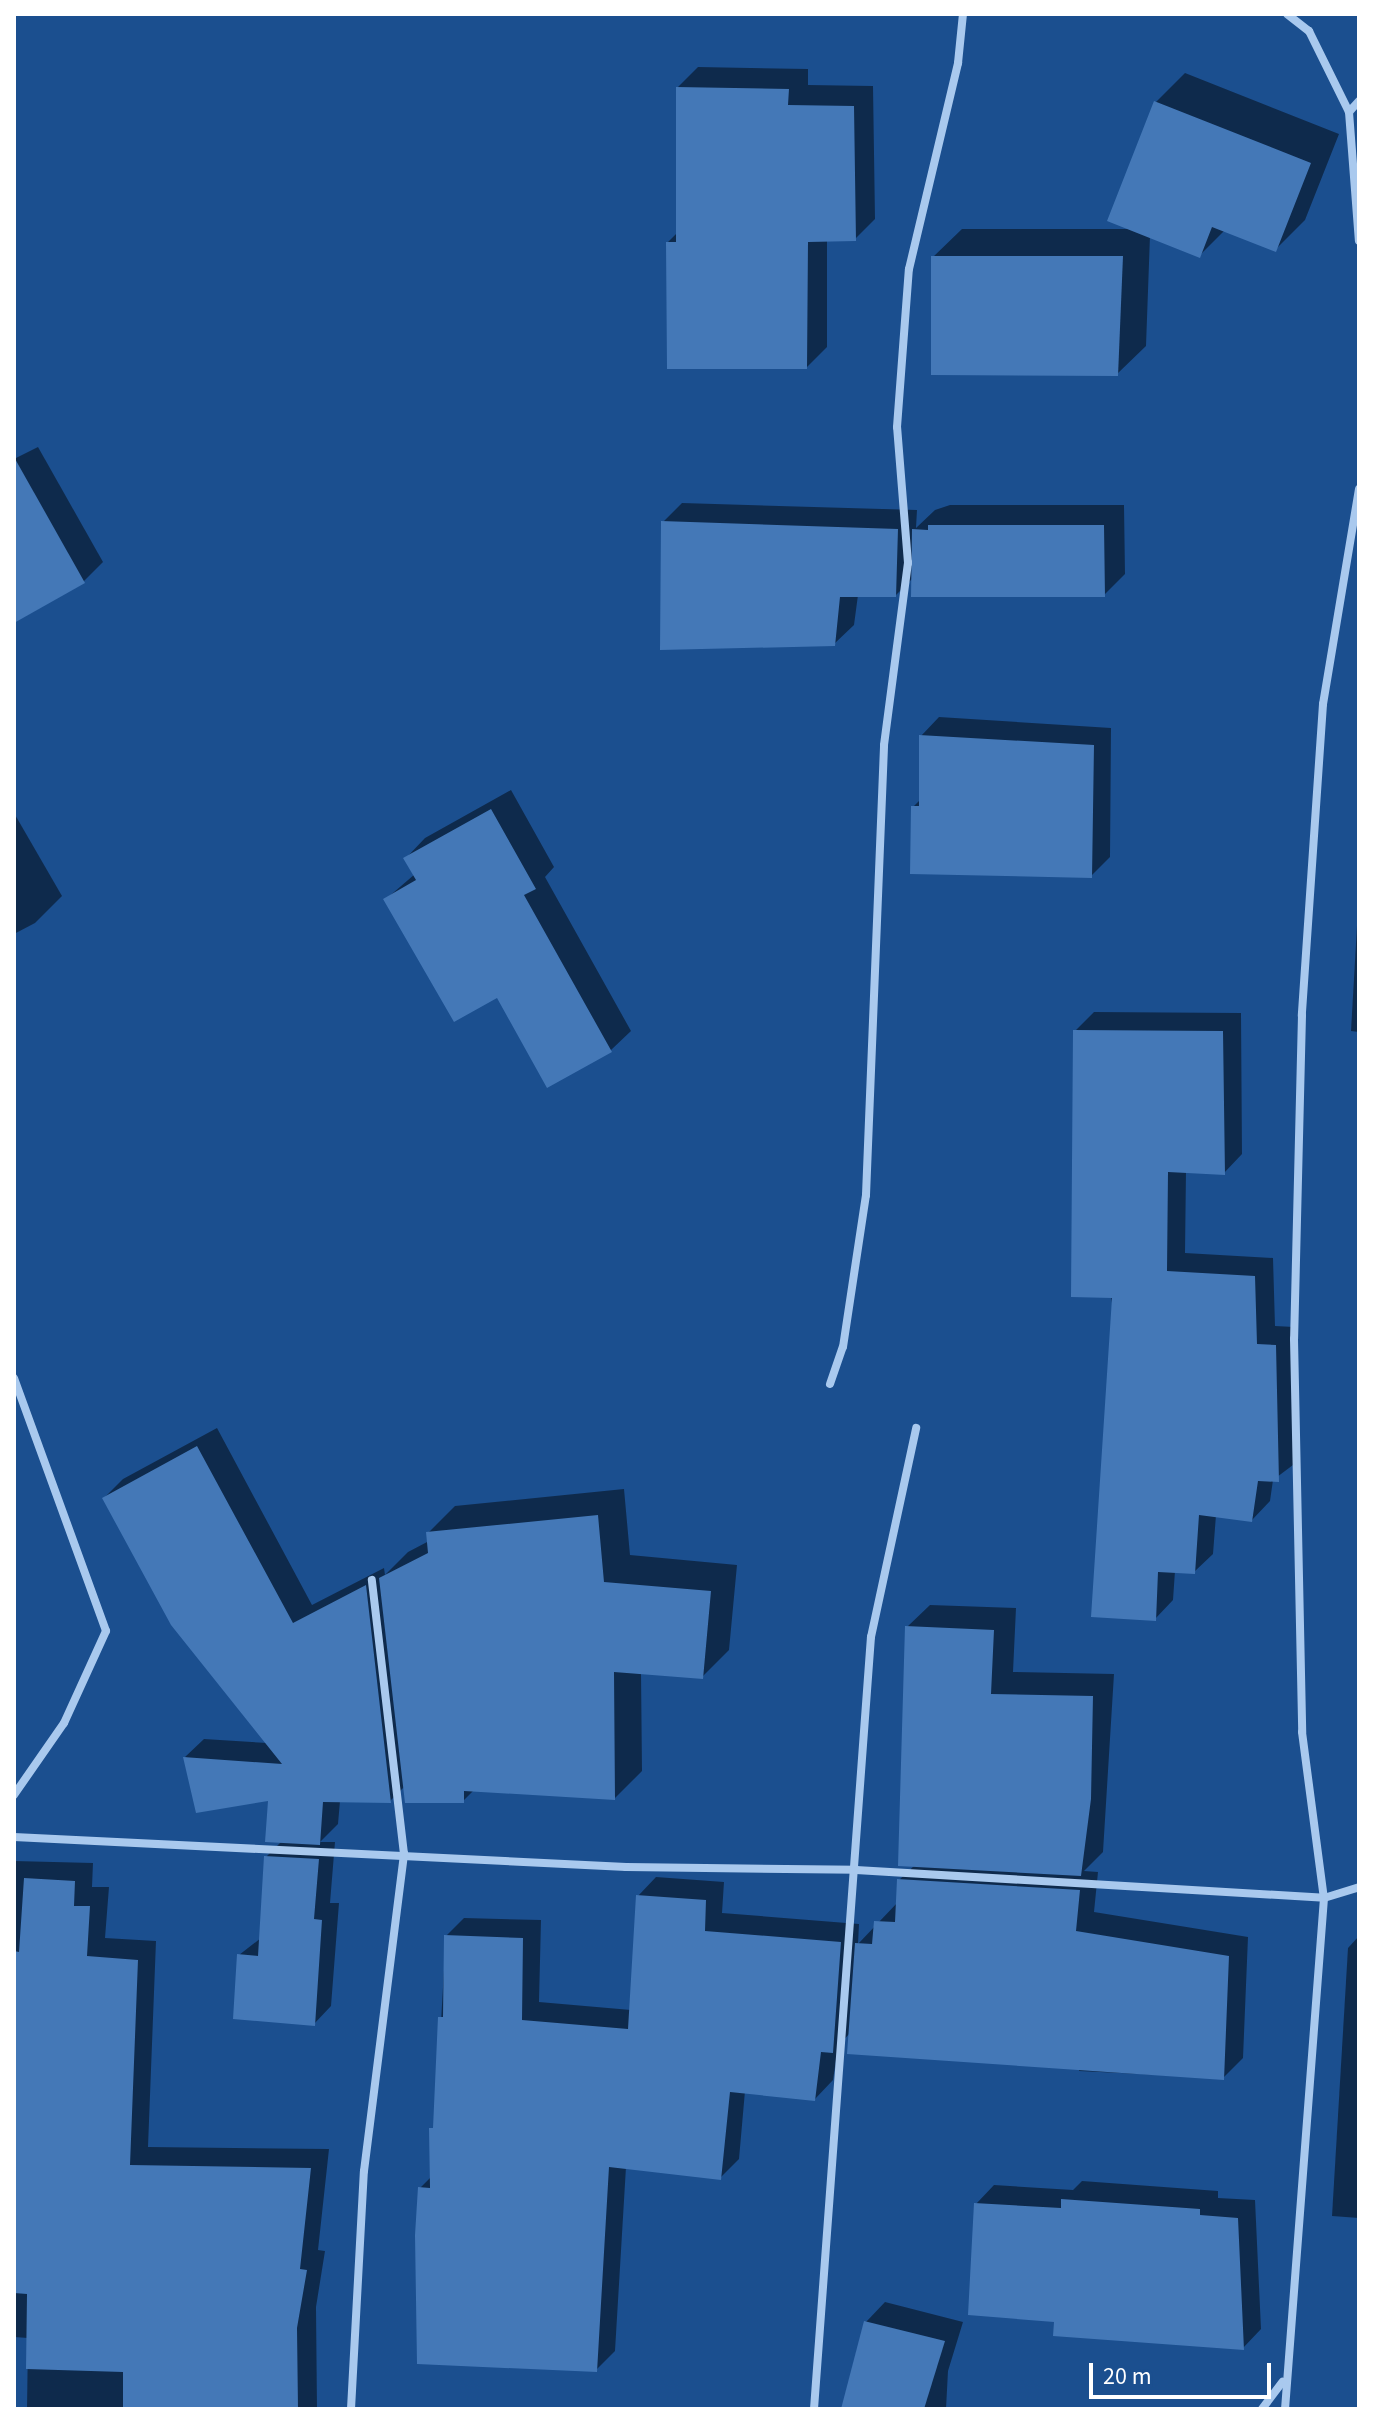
<!DOCTYPE html>
<html>
<head>
<meta charset="utf-8">
<style>
	body { margin:0 }
	#map { position:relative; width:1373px; height:2423px; overflow:hidden; background:#1b4f8f; font-family:"Source Sans 3",sans-serif }
	div>[style] { position:absolute }
	[style*='--x'] { left:calc(var(--x)*1px); top:calc(var(--y)*1px); width:calc(var(--w)*1px); rotate:calc(var(--a)*1deg) }
	.shadow>* { inset:0; background:#0007 }
	.building>* { inset:0; background:#4478b7 }
	.minor>* { height:8px; margin:-4px; padding:0 4px; transform-origin:4px; border-radius:4px; background:#a9c9ee }
	span { translate:-50% -50%; white-space:nowrap; text-align:center; line-height:1.15; -webkit-text-stroke:6px #1b4f8f; paint-order:stroke }
	.frame { position:absolute; inset:0; border:16px solid #fff; pointer-events:none }
	.scale { position:absolute; left:1089px; top:2363px; width:182px; height:36px; box-sizing:border-box; border:4px solid #fff; border-top:0; padding-left:10px; font-size:24px; line-height:28px; white-space:nowrap; color:#fff; -webkit-text-stroke:6px #1b4f8f; paint-order:stroke }
</style>
</head>
<body>
<div id="map">
	<div class="shadow">
		<i style="clip-path:polygon(698px 67px,808px 69px,808px 85px,873px 86px,875px 219px,855px 239px,827px 240px,827px 347px,807px 367px,668px 242px,678px 232px,678px 87px)"></i>
		<i style="clip-path:polygon(1185px 73px,1339px 134px,1305px 220px,1276px 249px,1225px 230px,1200px 255px,1150px 236px,1146px 346px,1117px 374px,933px 257px,962px 229px,1130px 229px,1156px 102px)"></i>
		<i style="clip-path:polygon(38px 447px,103px 562px,84px 581px,14px 621px,14px 459px)"></i>
		<i style="clip-path:polygon(682px 503px,917px 510px,916px 528px,935px 510px,950px 505px,1124px 505px,1125px 574px,1104px 595px,913px 578px,896px 595px,858px 595px,854px 625px,834px 644px,663px 522px)"></i>
		<i style="clip-path:polygon(939px 717px,1111px 728px,1110px 857px,1091px 876px,913px 807px,921px 799px,921px 736px)"></i>
		<i style="clip-path:polygon(511px 790px,554px 867px,545px 877px,631px 1031px,611px 1050px,498px 996px,386px 899px,415px 874px,406px 858px,425px 838px)"></i>
		<i style="clip-path:polygon(14px 813px,62px 896px,35px 923px,14px 934px)"></i>
		<i style="clip-path:polygon(1359px 891px,1359px 1032px,1351px 1031px)"></i>
		<i style="clip-path:polygon(1094px 1012px,1241px 1013px,1242px 1154px,1224px 1173px,1186px 1171px,1185px 1253px,1273px 1258px,1275px 1326px,1294px 1327px,1297px 1462px,1273px 1480px,1270px 1501px,1252px 1520px,1216px 1515px,1213px 1554px,1194px 1572px,1175px 1571px,1173px 1600px,1155px 1619px,1075px 1031px)"></i>
		<i style="clip-path:polygon(217px 1428px,312px 1605px,384px 1568px,385px 1575px,408px 1552px,429px 1541px,428px 1533px,455px 1506px,624px 1489px,630px 1555px,737px 1565px,729px 1650px,702px 1677px,641px 1672px,642px 1771px,615px 1798px,475px 1789px,463px 1801px,405px 1786px,390px 1801px,340px 1801px,338px 1824px,320px 1842px,335px 1842px,330px 1903px,339px 1903px,331px 2006px,314px 2024px,239px 1955px,261px 1938px,266px 1857px,282px 1841px,270px 1798px,185px 1757px,204px 1739px,268px 1743px,104px 1498px,123px 1479px)"></i>
		<i style="clip-path:polygon(930px 1605px,1016px 1608px,1013px 1672px,1114px 1674px,1103px 1852px,1084px 1871px,1098px 1872px,1094px 1912px,1248px 1937px,1243px 2058px,1223px 2078px,1079px 2071px,1079px 2064px,851px 2032px,838px 2046px,833px 2080px,815px 2099px,745px 2091px,739px 2159px,720px 2178px,626px 2167px,615px 2351px,596px 2370px,420px 2188px,432px 2176px,446px 1936px,464px 1918px,541px 1920px,539px 2002px,631px 2010px,638px 1896px,656px 1877px,724px 1882px,722px 1913px,859px 1924px,858px 1944px,898px 1902px,899px 1880px,915px 1865px,907px 1627px)"></i>
		<i style="clip-path:polygon(14px 1861px,93px 1863px,92px 1887px,109px 1887px,105px 1938px,156px 1941px,148px 2147px,329px 2149px,318px 2250px,325px 2251px,316px 2307px,317px 2409px,27px 2409px,28px 2338px,14px 2337px)"></i>
		<i style="clip-path:polygon(1359px 1936px,1359px 2218px,1332px 2216px,1348px 1948px)"></i>
		<i style="clip-path:polygon(1082px 2181px,1218px 2191px,1218px 2198px,1255px 2200px,1261px 2329px,1243px 2348px,1056px 2320px,976px 2204px,994px 2185px,1073px 2190px)"></i>
		<i style="clip-path:polygon(885px 2302px,963px 2322px,948px 2371px,946px 2409px,848px 2409px,866px 2322px)"></i>
	</div>
	<div class="building">
		<i style="clip-path:polygon(676px 87px,789px 89px,788px 105px,854px 106px,856px 241px,808px 242px,807px 369px,667px 369px,666px 242px,676px 242px)"></i>
		<i style="clip-path:polygon(1154px 101px,1311px 163px,1276px 252px,1212px 227px,1200px 258px,1107px 221px)"></i>
		<i style="clip-path:polygon(931px 256px,1123px 256px,1118px 376px,931px 375px)"></i>
		<i style="clip-path:polygon(14px 457px,85px 583px,14px 623px)"></i>
		<i style="clip-path:polygon(661px 521px,898px 529px,896px 597px,840px 597px,835px 646px,660px 650px)"></i>
		<i style="clip-path:polygon(928px 525px,1104px 525px,1105px 597px,911px 597px,912px 529px,928px 530px)"></i>
		<i style="clip-path:polygon(919px 735px,1094px 745px,1092px 878px,910px 874px,911px 806px,919px 806px)"></i>
		<i style="clip-path:polygon(491px 809px,536px 889px,524px 895px,612px 1052px,547px 1088px,497px 998px,454px 1022px,383px 899px,416px 880px,403px 858px)"></i>
		<i style="clip-path:polygon(1073px 1030px,1223px 1031px,1225px 1175px,1168px 1172px,1167px 1271px,1255px 1276px,1257px 1344px,1276px 1345px,1279px 1482px,1258px 1481px,1252px 1522px,1199px 1515px,1195px 1574px,1158px 1572px,1156px 1621px,1091px 1617px,1112px 1298px,1071px 1297px)"></i>
		<i style="clip-path:polygon(197px 1446px,293px 1623px,366px 1585px,391px 1803px,323px 1802px,320px 1845px,265px 1842px,268px 1801px,196px 1813px,183px 1757px,282px 1764px,171px 1625px,102px 1498px)"></i>
		<i style="clip-path:polygon(598px 1515px,604px 1582px,711px 1591px,703px 1679px,614px 1672px,615px 1800px,464px 1791px,464px 1803px,405px 1803px,379px 1578px,428px 1553px,426px 1532px)"></i>
		<i style="clip-path:polygon(905px 1626px,994px 1630px,991px 1694px,1093px 1696px,1091px 1799px,1081px 1876px,898px 1866px)"></i>
		<i style="clip-path:polygon(264px 1856px,319px 1859px,314px 1919px,322px 1920px,315px 2026px,233px 2019px,237px 1954px,258px 1956px)"></i>
		<i style="clip-path:polygon(24px 1878px,75px 1881px,74px 1906px,90px 1906px,87px 1956px,138px 1960px,130px 2165px,311px 2168px,300px 2269px,307px 2270px,297px 2328px,298px 2409px,123px 2409px,123px 2372px,26px 2369px,27px 2294px,14px 2293px,14px 1951px,19px 1952px)"></i>
		<i style="clip-path:polygon(897px 1879px,1080px 1890px,1076px 1931px,1229px 1956px,1224px 2080px,847px 2054px,855px 1943px,872px 1944px,874px 1921px,895px 1922px)"></i>
		<i style="clip-path:polygon(636px 1895px,706px 1900px,705px 1931px,841px 1942px,833px 2053px,821px 2052px,815px 2101px,730px 2092px,721px 2180px,609px 2167px,597px 2372px,417px 2364px,415px 2235px,418px 2187px,430px 2188px,429px 2128px,433px 2128px,438px 2017px,443px 2017px,444px 1935px,523px 1938px,522px 2020px,628px 2029px)"></i>
		<i style="clip-path:polygon(1061px 2199px,1200px 2209px,1200px 2215px,1238px 2218px,1244px 2350px,1053px 2336px,1054px 2322px,968px 2315px,974px 2203px,1061px 2208px)"></i>
		<i style="clip-path:polygon(864px 2321px,945px 2341px,924px 2409px,841px 2409px)"></i>
	</div>
	<div class="minor">
		<i style="--x:1287;--y:14;--w:28;--a:38"></i>
		<i style="--x:1309;--y:31;--w:90;--a:63.7"></i>
		<i style="--x:1349;--y:112;--w:129;--a:85.6"></i>
		<i style="--x:1349;--y:112;--w:15;--a:-48"></i>
		<i style="--x:1359;--y:489;--w:218;--a:99.5"></i>
		<i style="--x:1323;--y:704;--w:312;--a:93.9"></i>
		<i style="--x:1302;--y:1015;--w:324;--a:91.4"></i>
		<i style="--x:1294;--y:1339;--w:393;--a:88.8"></i>
		<i style="--x:1302;--y:1732;--w:167;--a:82.5"></i>
		<i style="--x:1324;--y:1898;--w:37;--a:-17"></i>
		<i style="--x:14;--y:1378;--w:269;--a:70"></i>
		<i style="--x:106;--y:1631;--w:101;--a:114.5"></i>
		<i style="--x:64;--y:1723;--w:88;--a:124.8"></i>
		<i style="--x:830;--y:1384;--w:39;--a:-71"></i>
		<i style="--x:843;--y:1347;--w:154;--a:-81.4"></i>
		<i style="--x:866;--y:1195;--w:450;--a:-87.7"></i>
		<i style="--x:884;--y:745;--w:184;--a:-82.5"></i>
		<i style="--x:908;--y:563;--w:136;--a:-94.6"></i>
		<i style="--x:897;--y:427;--w:158;--a:-85.7"></i>
		<i style="--x:909;--y:269;--w:212;--a:-76.6"></i>
		<i style="--x:958;--y:63;--w:49;--a:-84.2"></i>
		<i style="--x:14;--y:1837;--w:613;--a:2.81"></i>
		<i style="--x:626;--y:1867;--w:230;--a:0.7"></i>
		<i style="--x:856;--y:1870;--w:469;--a:3.4"></i>
		<i style="--x:1324;--y:1898;--w:512;--a:94.36"></i>
		<i style="--x:351;--y:2409;--w:238;--a:-86.9"></i>
		<i style="--x:364;--y:2171;--w:320;--a:-82.8"></i>
		<i style="--x:404;--y:1854;--w:276;--a:-96.7"></i>
		<i style="--x:814;--y:2409;--w:774;--a:-85.78"></i>
		<i style="--x:871;--y:1637;--w:214;--a:-77.8"></i>
		<i style="--x:1262;--y:2409;--w:34;--a:-53"></i>
	</div>
	<div class="frame"></div>
	<div class="scale">20 m</div>
</div>
</body>
</html>
